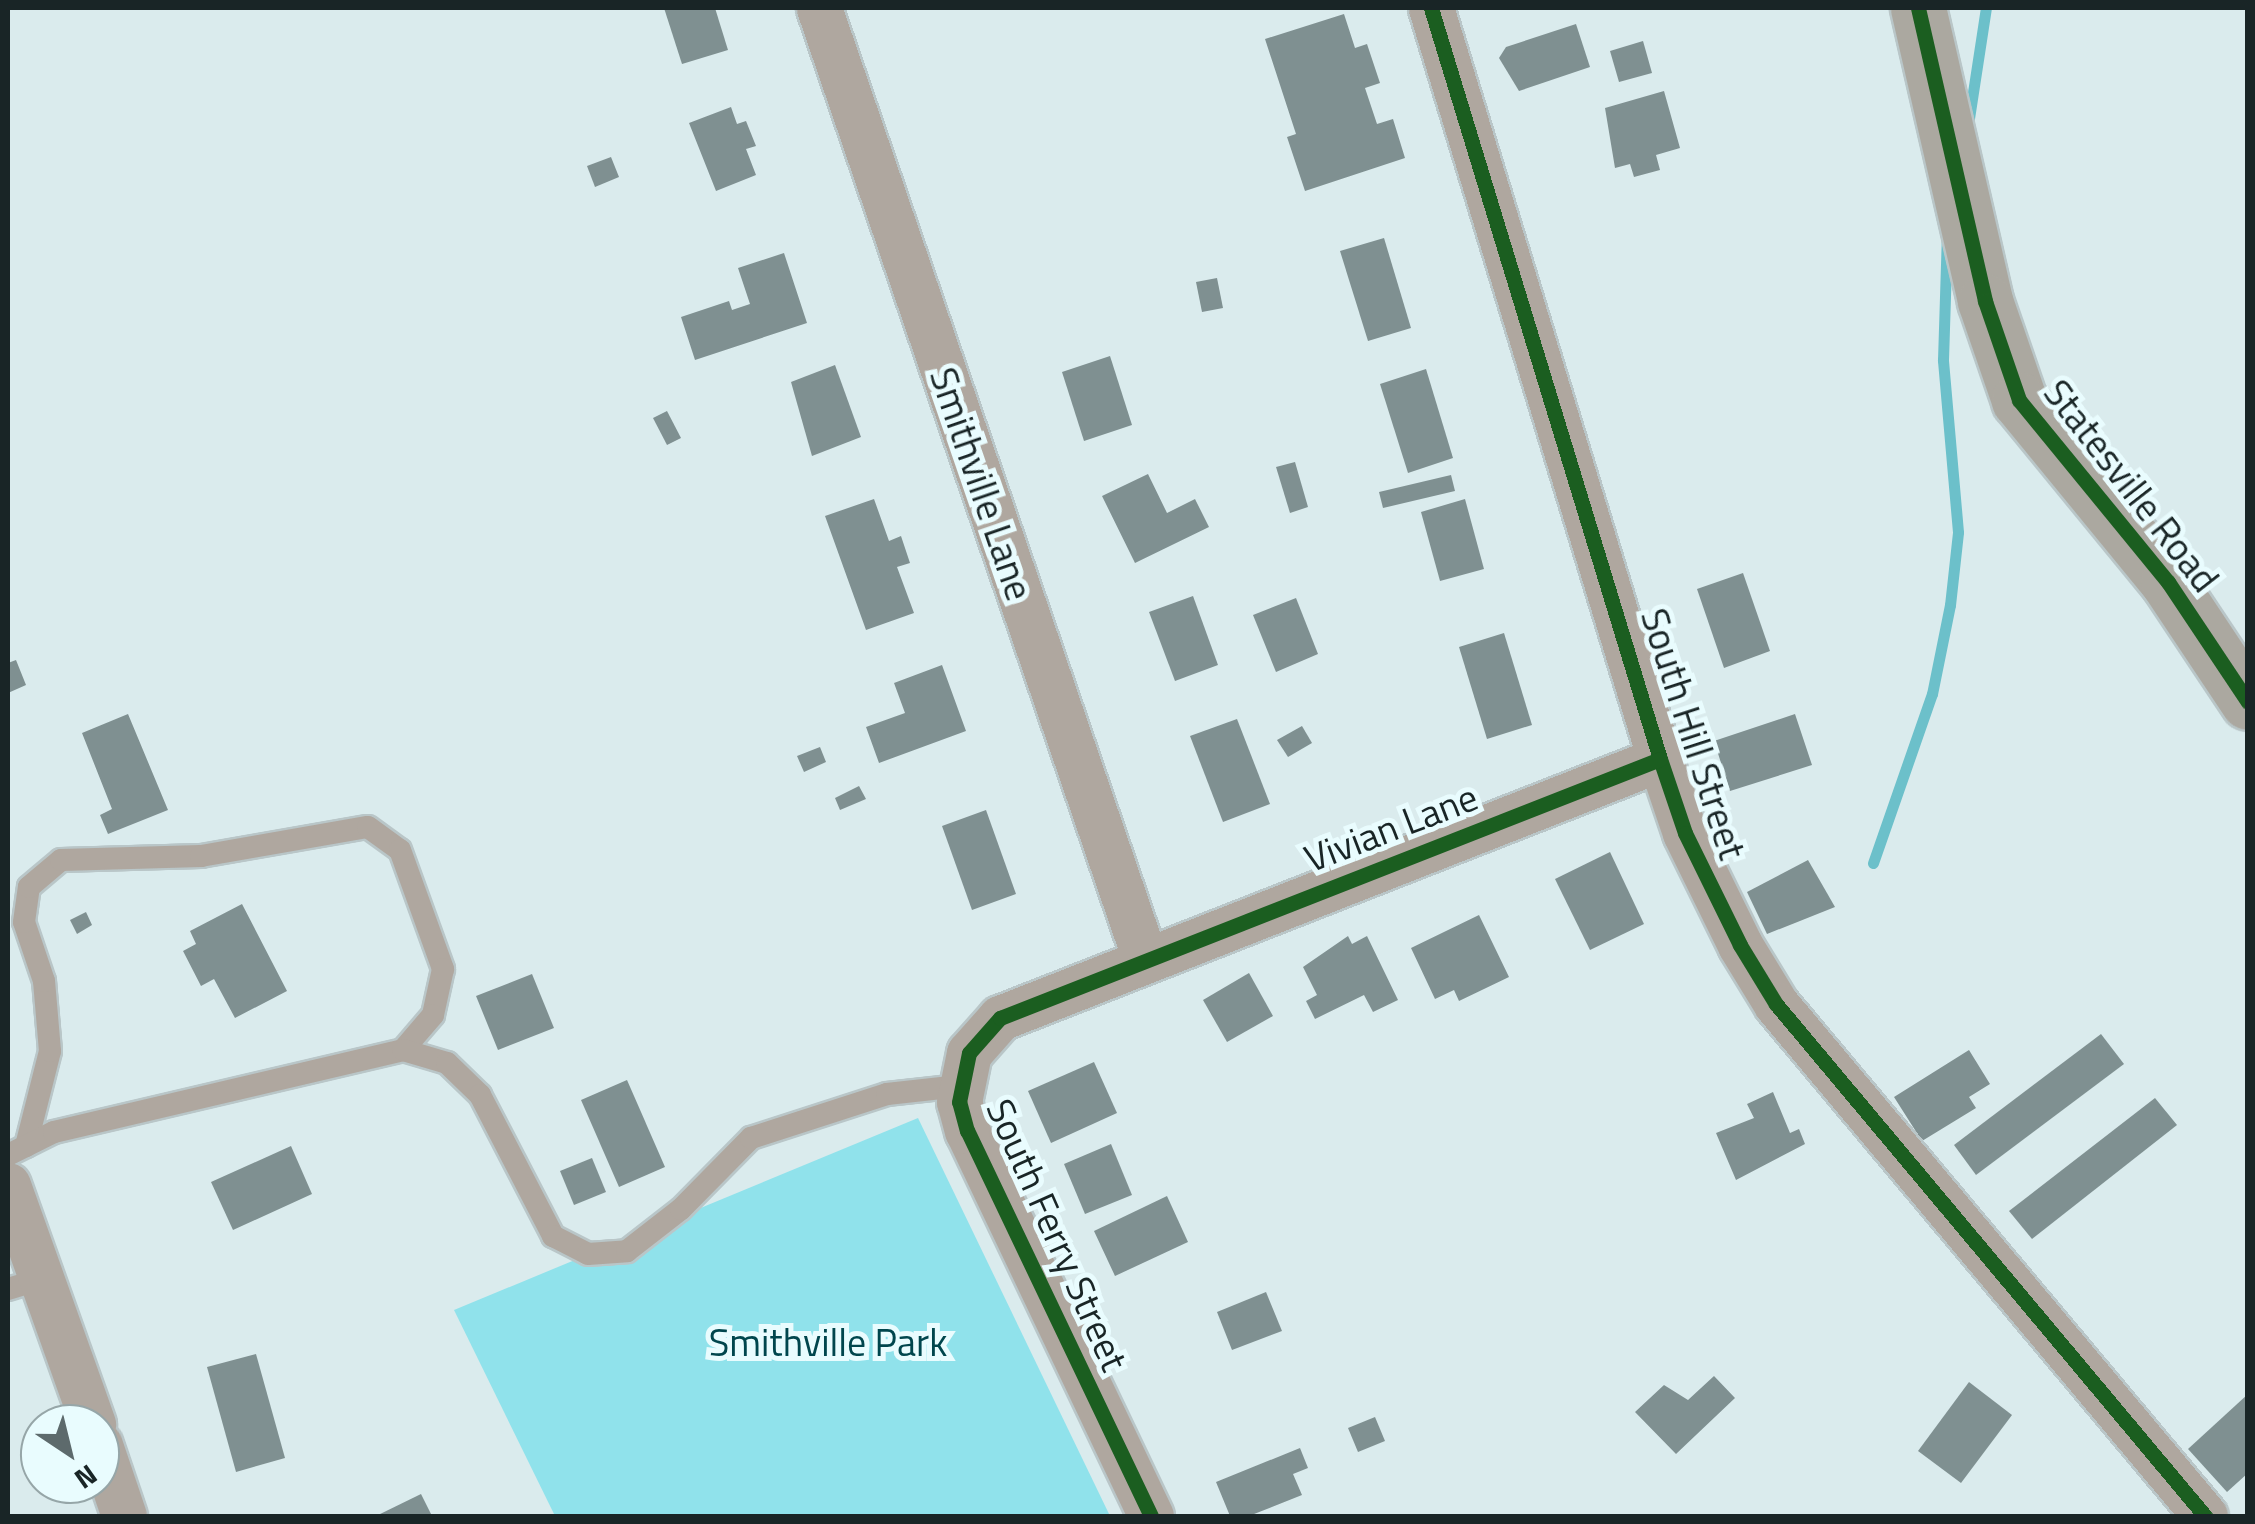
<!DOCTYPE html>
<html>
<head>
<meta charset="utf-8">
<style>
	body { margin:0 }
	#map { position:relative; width:2255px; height:1524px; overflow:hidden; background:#daebed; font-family:"Titillium Web",sans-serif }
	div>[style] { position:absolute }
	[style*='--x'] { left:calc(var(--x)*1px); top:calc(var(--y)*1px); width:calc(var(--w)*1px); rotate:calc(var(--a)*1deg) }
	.green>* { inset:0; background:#90e2eb }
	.stream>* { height:11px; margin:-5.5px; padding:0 5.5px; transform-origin:5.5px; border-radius:5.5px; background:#6cc0ca }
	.building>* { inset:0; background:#7f9091 }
	.roads { filter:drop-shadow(2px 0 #b9c6c8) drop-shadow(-2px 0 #b9c6c8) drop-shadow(0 2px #b9c6c8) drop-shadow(0 -2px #b9c6c8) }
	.lane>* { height:22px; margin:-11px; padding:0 11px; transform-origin:11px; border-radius:11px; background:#afa79f }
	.street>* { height:45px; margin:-22.5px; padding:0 22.5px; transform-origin:22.5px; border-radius:22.5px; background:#afa79f }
	.primary>* { height:55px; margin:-27.5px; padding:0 27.5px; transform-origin:27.5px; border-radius:27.5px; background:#aba8a0 }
	.cycleway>* { height:15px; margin:-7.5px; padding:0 7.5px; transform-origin:7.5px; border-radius:7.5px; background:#1b5e20 }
	span { translate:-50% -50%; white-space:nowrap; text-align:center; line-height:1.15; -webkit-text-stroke:10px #e9fcfe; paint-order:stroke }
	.street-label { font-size:38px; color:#192526 }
	.park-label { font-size:38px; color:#00464d }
	.frame { position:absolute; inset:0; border:10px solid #192526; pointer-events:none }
	.north { position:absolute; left:20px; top:1404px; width:100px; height:100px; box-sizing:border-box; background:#e9fcfe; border:2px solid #96a6a8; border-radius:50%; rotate:145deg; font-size:28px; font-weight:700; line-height:40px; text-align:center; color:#192526 }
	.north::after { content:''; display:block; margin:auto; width:35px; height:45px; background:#5d6a6c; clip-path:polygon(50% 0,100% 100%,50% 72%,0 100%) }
</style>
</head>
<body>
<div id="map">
	<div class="green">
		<i style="clip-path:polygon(918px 1118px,1110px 1516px,555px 1516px,454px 1310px)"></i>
	</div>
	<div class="stream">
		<i style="--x:1968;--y:125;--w:118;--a:-81.3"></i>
		<i style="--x:1873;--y:863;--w:179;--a:-70.8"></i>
		<i style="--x:1932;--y:694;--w:91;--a:-78.6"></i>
		<i style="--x:1950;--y:605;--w:73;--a:-83.7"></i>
		<i style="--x:1958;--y:532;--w:173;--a:-95"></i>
		<i style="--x:1943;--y:360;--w:128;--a:-88.2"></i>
	</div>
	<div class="building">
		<i style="clip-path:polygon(664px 8px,715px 8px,728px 50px,682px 64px)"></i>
		<i style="clip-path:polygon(1344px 14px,1355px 48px,1367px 44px,1380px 83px,1365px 88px,1377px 124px,1393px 119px,1405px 158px,1305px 191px,1287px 137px,1296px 134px,1265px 39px)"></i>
		<i style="clip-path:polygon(1576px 24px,1590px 67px,1519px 91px,1499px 58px,1506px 47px)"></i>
		<i style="clip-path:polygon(1643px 41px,1652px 73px,1619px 82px,1610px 51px)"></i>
		<i style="clip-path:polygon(1664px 91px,1680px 148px,1656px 155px,1660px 170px,1634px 177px,1630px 164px,1615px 168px,1605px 108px)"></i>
		<i style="clip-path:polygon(731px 107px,737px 124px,746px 121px,756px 146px,746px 149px,756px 175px,716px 191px,689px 123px)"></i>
		<i style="clip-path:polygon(611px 157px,619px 177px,595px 187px,587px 166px)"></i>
		<i style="clip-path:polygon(1384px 238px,1411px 328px,1368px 341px,1340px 251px)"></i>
		<i style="clip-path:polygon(784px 253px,807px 323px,695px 360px,681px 317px,729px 301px,732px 310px,750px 304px,738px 268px)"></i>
		<i style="clip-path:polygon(1217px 278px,1223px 308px,1202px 312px,1196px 282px)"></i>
		<i style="clip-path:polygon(1110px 356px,1132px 425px,1084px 441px,1062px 372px)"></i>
		<i style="clip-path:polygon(835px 365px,861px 437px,812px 456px,791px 382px)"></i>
		<i style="clip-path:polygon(1426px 369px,1453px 458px,1408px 473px,1380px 384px)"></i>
		<i style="clip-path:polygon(667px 411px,681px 438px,667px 445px,653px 418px)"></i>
		<i style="clip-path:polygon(1295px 462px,1308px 507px,1290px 513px,1276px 467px)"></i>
		<i style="clip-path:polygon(1148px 474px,1167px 513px,1195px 499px,1209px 527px,1135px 563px,1102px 496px)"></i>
		<i style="clip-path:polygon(1451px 475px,1455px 491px,1383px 508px,1379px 492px)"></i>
		<i style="clip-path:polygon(874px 499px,889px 541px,901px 536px,910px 563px,897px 567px,914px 613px,866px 630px,825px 516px)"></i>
		<i style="clip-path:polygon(1465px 499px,1484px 569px,1440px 581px,1421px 512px)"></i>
		<i style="clip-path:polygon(1743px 573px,1770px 651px,1724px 668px,1697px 589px)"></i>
		<i style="clip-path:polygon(1193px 596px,1218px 665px,1175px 681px,1149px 612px)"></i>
		<i style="clip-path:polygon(1296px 598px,1318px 654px,1276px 672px,1253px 615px)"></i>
		<i style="clip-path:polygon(1504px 633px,1532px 725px,1487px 739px,1459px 647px)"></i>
		<i style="clip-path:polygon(16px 660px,26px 685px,8px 693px,8px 663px)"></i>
		<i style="clip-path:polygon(942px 665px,966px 731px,879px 763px,866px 727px,905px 713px,894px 683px)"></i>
		<i style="clip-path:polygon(128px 714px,168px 810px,108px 834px,100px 815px,112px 809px,82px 733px)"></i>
		<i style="clip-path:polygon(1795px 714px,1812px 765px,1730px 791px,1714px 741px)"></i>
		<i style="clip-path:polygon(1237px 719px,1270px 804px,1223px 822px,1190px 736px)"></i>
		<i style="clip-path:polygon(1302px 726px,1312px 743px,1288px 757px,1277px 740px)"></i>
		<i style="clip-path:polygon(820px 747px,826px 762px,804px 772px,797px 756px)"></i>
		<i style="clip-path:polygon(859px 786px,866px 799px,840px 810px,835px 798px)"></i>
		<i style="clip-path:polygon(986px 810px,1016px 894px,972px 910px,942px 826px)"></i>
		<i style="clip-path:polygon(1610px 852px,1644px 924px,1590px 950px,1555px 879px)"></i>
		<i style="clip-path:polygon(1808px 860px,1835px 907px,1767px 934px,1747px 892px)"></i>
		<i style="clip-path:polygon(242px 904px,287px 991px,235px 1018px,214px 979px,201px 986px,183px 951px,196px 944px,190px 931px)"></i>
		<i style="clip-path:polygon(86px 912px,92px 925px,77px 934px,70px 920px)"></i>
		<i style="clip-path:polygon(1479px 915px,1509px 977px,1459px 1001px,1454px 990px,1435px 999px,1411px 948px)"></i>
		<i style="clip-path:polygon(1348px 936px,1352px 944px,1367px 936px,1398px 1000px,1373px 1012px,1364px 995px,1315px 1019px,1306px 1001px,1317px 995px,1303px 967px)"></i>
		<i style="clip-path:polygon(1249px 973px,1273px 1016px,1227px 1042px,1203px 1000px)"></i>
		<i style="clip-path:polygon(532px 974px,554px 1028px,498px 1050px,476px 996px)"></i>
		<i style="clip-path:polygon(2101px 1034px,2124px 1064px,1976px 1175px,1954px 1145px)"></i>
		<i style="clip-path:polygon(1969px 1050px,1990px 1084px,1969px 1097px,1976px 1108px,1922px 1141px,1894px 1097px)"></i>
		<i style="clip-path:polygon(1094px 1062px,1117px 1113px,1051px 1143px,1028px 1091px)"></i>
		<i style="clip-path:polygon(627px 1080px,665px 1167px,619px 1187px,581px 1100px)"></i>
		<i style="clip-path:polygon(1773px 1092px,1790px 1133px,1799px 1129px,1805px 1144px,1736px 1180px,1716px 1133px,1754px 1118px,1747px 1104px)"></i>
		<i style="clip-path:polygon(2155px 1098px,2177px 1125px,2032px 1239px,2009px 1211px)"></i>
		<i style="clip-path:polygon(1111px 1144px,1132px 1195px,1085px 1214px,1064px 1164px)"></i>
		<i style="clip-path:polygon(291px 1146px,312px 1194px,233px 1230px,211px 1182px)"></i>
		<i style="clip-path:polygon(592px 1158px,606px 1192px,574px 1205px,560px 1171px)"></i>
		<i style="clip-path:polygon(1167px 1196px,1188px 1242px,1115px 1276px,1094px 1231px)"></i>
		<i style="clip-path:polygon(1266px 1292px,1282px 1331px,1232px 1350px,1217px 1312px)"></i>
		<i style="clip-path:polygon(256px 1354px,285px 1458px,236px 1472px,207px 1367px)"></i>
		<i style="clip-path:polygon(1714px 1376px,1735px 1398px,1676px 1454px,1635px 1412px,1664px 1385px,1688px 1400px)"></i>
		<i style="clip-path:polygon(1969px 1382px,2012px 1415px,1961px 1483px,1918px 1451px)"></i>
		<i style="clip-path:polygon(2248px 1394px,2248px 1473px,2227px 1492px,2188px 1449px)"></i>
		<i style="clip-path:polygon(1375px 1417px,1385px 1441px,1358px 1452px,1348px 1428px)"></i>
		<i style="clip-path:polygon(1300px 1448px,1308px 1468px,1293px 1474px,1302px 1495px,1249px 1516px,1230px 1516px,1216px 1482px)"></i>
		<i style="clip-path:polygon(421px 1494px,432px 1516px,376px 1516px)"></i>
	</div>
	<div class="roads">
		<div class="lane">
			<i style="--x:26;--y:1146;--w:98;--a:-75.8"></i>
			<i style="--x:50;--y:1051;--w:70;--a:-94.9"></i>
			<i style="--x:44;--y:981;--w:62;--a:-108.7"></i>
			<i style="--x:24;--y:922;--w:35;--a:-82"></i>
			<i style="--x:29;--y:887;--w:42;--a:-40.2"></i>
			<i style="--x:61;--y:860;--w:140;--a:-1.6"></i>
			<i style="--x:201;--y:856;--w:169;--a:-9.9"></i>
			<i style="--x:368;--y:827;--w:39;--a:36"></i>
			<i style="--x:400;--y:850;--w:127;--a:70.1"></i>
			<i style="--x:443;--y:969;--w:47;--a:102.3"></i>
			<i style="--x:433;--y:1015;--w:46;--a:130.6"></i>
			<i style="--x:8;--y:1155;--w:51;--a:-26.6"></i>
			<i style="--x:54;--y:1132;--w:359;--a:-13.2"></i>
			<i style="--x:403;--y:1050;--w:46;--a:16.5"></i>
			<i style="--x:447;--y:1063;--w:46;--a:44.1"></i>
			<i style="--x:480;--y:1095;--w:159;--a:62.6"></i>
			<i style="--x:553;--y:1236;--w:39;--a:27"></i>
			<i style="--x:588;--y:1254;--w:39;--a:-4"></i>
			<i style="--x:627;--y:1251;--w:68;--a:-37.9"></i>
			<i style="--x:681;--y:1209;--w:100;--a:-45.4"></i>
			<i style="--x:751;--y:1138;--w:143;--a:-17.9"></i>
			<i style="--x:887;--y:1094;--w:73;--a:-6.3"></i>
			<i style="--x:8;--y:1289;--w:37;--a:-17"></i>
		</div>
		<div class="street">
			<i style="--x:819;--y:8;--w:1005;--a:71.08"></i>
			<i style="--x:1431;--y:8;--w:785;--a:73.04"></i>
			<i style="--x:1660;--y:759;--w:78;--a:71.3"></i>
			<i style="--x:1685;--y:833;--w:125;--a:63.8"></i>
			<i style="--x:1740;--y:945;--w:69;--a:58.6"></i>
			<i style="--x:1776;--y:1004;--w:668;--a:50.04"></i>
			<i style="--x:8;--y:1185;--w:254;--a:70.4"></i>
			<i style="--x:100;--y:1445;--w:75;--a:71.3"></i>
			<i style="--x:1151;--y:1516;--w:427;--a:-115.5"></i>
			<i style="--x:967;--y:1131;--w:30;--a:-105"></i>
			<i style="--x:959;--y:1102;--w:50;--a:-78.5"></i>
			<i style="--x:969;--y:1053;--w:47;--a:-48.5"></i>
			<i style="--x:1000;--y:1018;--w:709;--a:-21.43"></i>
		</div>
		<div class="primary">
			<i style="--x:1918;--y:8;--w:301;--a:77.1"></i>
			<i style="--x:1985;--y:301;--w:105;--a:71"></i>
			<i style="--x:2019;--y:400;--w:235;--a:50.7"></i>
			<i style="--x:2168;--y:582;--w:144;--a:56.3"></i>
		</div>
	</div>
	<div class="cycleway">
		<i style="--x:1431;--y:8;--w:785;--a:73.04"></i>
		<i style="--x:1660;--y:759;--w:78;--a:71.3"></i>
		<i style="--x:1685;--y:833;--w:125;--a:63.8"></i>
		<i style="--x:1740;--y:945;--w:69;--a:58.6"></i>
		<i style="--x:1776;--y:1004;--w:668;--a:50.04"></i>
		<i style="--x:1918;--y:8;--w:301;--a:77.1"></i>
		<i style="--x:1985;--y:301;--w:105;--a:71"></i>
		<i style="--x:2019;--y:400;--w:235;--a:50.7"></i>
		<i style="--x:2168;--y:582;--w:144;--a:56.3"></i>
		<i style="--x:1151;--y:1516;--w:427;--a:-115.5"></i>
		<i style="--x:967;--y:1131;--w:30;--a:-105"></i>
		<i style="--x:959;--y:1102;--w:50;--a:-78.5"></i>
		<i style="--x:969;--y:1053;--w:47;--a:-48.5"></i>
		<i style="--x:1000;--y:1018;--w:709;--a:-21.43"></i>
	</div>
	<div class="street-label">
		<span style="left:981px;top:484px;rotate:71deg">Smithville Lane</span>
		<span style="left:2131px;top:486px;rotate:52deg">Statesville Road</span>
		<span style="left:1693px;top:734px;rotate:72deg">South Hill Street</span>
		<span style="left:1391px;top:828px;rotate:-21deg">Vivian Lane</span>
		<span style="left:1057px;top:1235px;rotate:66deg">South Ferry Street</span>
	</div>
	<div class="park-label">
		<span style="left:828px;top:1343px">Smithville Park</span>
	</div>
	<div class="frame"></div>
	<div class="north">N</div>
</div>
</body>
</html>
